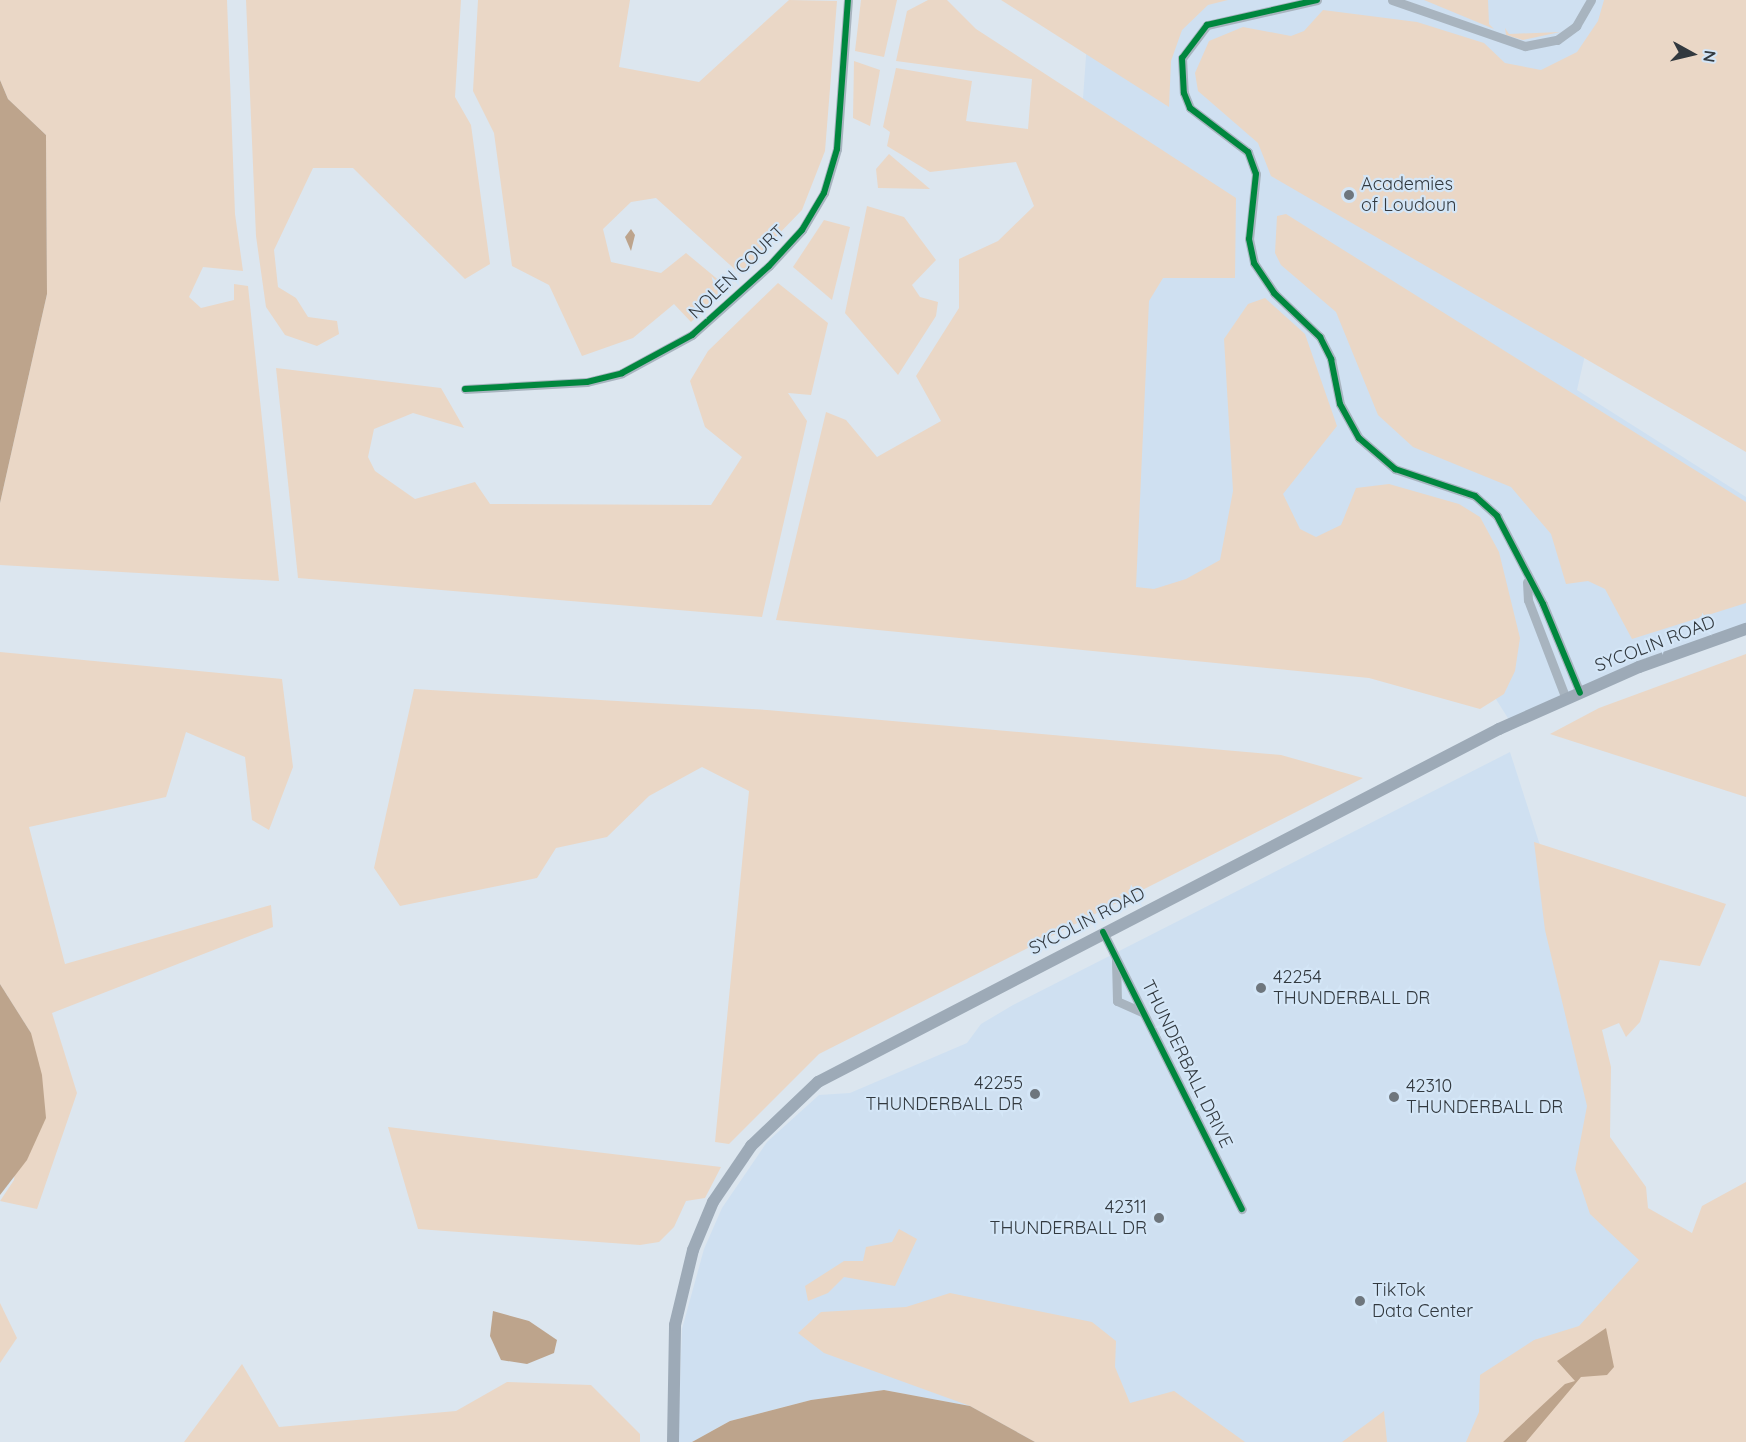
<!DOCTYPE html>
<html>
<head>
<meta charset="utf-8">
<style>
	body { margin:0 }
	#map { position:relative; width:1746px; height:1442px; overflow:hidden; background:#dce6ef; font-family:Quicksand,sans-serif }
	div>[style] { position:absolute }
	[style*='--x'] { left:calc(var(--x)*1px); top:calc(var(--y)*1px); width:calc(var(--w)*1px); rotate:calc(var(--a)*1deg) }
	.built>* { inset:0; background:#cfe0f1 }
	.green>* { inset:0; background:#ead7c6 }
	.water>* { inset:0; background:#bda48c }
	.street>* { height:9px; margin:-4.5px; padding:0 4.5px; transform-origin:4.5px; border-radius:4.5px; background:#a8b4bf }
	.secondary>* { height:12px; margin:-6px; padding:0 6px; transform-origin:6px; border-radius:6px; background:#9daab7 }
	.cycleway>* { height:6px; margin:-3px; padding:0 3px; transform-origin:3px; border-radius:3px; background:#00873e }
	.dots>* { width:16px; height:16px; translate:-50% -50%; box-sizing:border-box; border:3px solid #d4e6f7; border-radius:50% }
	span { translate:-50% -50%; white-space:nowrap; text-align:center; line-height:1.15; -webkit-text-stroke:4.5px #d4e6f7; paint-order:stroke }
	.poi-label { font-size:18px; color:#32393f }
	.left { translate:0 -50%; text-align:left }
	.right { translate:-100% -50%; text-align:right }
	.street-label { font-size:18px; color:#32393f }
	.north { position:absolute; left:1662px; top:24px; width:60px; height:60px; -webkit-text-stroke:4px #d4e6f7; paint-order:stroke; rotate:98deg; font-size:16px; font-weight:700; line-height:24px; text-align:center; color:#32393f }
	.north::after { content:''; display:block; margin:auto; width:21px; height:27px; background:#32393f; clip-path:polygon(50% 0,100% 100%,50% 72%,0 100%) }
</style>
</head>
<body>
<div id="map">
	<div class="built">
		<i style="clip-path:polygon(1090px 0,1666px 0,1577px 390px,1746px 497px,1746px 629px,1511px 723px,1388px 528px,1044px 645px)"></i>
		<i style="clip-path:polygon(1510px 752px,1599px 1029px,1605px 1139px,1746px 1442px,1035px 1442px,970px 1406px,884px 1390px,811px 1400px,730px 1421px,692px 1442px,678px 1442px,682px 1329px,704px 1249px,722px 1208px,767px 1142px,819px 1095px,850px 1093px,967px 1043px,981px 1024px,1013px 1005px)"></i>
	</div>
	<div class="green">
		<i style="clip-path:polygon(0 0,227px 0,235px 214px,243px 271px,203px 267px,189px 297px,201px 308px,234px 300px,234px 284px,248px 286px,279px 581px,0 565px,0 503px,47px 294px,46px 135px,8px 99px,0 80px)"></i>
		<i style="clip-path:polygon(246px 0,461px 0,455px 97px,471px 125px,490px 264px,465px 279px,353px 168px,313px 168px,274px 250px,278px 287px,296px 298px,308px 317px,337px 321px,339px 334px,317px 346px,285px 335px,266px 307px,256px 236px)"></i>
		<i style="clip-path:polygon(478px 0,630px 0,619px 67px,699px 82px,789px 0,837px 1px,825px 151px,802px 210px,740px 274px,656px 198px,631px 202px,603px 229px,611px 262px,661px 273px,686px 253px,727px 287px,691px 322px,674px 304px,633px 338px,582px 356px,549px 285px,512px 266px,494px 133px,473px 91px)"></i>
		<i style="clip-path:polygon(861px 0,897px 0,884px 57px,855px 51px)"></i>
		<i style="clip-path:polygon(928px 0,947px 0,976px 29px,1236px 198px,1235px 278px,1163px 278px,1149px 301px,1136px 587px,1154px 589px,1186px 579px,1220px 560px,1233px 491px,1224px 339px,1248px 304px,1265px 298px,1305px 334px,1337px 426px,1283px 494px,1300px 529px,1316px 537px,1341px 525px,1356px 488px,1389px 484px,1459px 504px,1480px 517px,1499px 552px,1520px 638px,1515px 671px,1504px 694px,1480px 709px,1369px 678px,776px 620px,826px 412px,846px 420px,877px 457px,941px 421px,916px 376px,959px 308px,959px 259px,998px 241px,1034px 206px,1016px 162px,930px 172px,887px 146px,890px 132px,883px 127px,896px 68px,972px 81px,966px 121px,1028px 129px,1032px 79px,896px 61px,907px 11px)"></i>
		<i style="clip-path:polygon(1001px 0,1228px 0,1208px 5px,1182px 30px,1171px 61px,1169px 107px)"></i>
		<i style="clip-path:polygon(1424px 0,1488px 0,1489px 24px,1494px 29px)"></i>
		<i style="clip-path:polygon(1604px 0,1746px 0,1746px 452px,1271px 176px,1258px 143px,1198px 91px,1195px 73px,1209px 41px,1243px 27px,1291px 36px,1304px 31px,1323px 10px,1417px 22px,1484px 43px,1505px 63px,1541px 70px,1577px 52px,1598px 21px)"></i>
		<i style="clip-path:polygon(1505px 28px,1509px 34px,1560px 32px,1523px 40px,1506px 35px)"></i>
		<i style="clip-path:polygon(854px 61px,880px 70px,870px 126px,853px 118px)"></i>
		<i style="clip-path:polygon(889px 154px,930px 189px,878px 188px,876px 169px)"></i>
		<i style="clip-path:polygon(867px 206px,904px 217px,936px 260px,912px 285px,920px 297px,938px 302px,936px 316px,898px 375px,845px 313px)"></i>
		<i style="clip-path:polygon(1286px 214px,1746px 502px,1746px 603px,1632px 639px,1605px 589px,1588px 581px,1566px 584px,1551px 534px,1511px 487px,1413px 447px,1378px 415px,1336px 312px,1281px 265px,1275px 253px,1277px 216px)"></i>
		<i style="clip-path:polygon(824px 220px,850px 227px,832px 300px,793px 267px)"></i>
		<i style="clip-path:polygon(778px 283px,828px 323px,811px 395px,788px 393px,807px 421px,762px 617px,298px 578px,276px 368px,441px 388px,464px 428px,413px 413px,374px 429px,368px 457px,375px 471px,415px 499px,475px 482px,490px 504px,711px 505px,742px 457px,705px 427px,690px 381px,708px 351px)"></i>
		<i style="clip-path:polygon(0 652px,282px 679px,293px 767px,269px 830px,252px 820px,245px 757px,186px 732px,166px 797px,29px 827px,65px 964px,271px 905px,273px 927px,52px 1013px,77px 1093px,37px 1209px,0 1201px,14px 1180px,31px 1033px,0 984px)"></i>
		<i style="clip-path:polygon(1746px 654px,1746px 797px,1550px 734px,1599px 708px)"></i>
		<i style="clip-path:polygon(414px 689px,767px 710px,1281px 755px,1363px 778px,819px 1054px,729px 1144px,715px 1142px,749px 791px,702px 767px,649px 796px,607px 837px,556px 848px,537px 878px,400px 906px,374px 868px)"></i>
		<i style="clip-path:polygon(1534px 842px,1726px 904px,1700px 966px,1660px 960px,1640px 1022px,1626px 1037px,1619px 1023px,1602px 1030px,1611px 1067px,1610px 1137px,1646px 1187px,1648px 1208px,1692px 1233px,1702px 1206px,1746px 1182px,1746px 1442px,1466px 1442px,1479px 1412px,1480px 1375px,1534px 1340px,1579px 1326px,1639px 1260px,1590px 1214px,1575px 1169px,1587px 1106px,1545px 930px)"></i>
		<i style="clip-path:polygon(388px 1127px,721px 1167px,705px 1198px,686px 1201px,674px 1227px,659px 1242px,640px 1245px,418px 1229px)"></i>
		<i style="clip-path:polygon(899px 1229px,917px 1239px,895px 1286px,844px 1277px,828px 1293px,808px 1301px,805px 1286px,844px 1261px,863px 1261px,866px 1247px,892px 1242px)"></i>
		<i style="clip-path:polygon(950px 1293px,1092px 1322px,1116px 1341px,1115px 1367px,1130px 1403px,1174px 1391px,1245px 1442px,1035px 1442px,970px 1406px,824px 1353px,798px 1333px,821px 1312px,906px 1307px)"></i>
		<i style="clip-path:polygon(0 1303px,17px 1338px,0 1363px)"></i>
		<i style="clip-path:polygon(242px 1364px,279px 1427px,456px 1411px,507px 1382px,591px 1385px,640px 1434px,640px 1442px,184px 1442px)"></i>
		<i style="clip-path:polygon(1384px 1411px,1387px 1442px,1342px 1442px)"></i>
		<i style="clip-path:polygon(884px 1438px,907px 1442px,827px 1442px,830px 1441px)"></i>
	</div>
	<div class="water">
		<i style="clip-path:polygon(0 80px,8px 99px,46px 135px,47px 294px,0 503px)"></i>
		<i style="clip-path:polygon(631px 229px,635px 235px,631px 251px,625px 237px)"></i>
		<i style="clip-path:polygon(0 984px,31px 1033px,42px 1075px,46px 1118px,27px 1160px,0 1195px)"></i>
		<i style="clip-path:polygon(493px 1311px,529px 1321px,557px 1340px,554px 1353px,527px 1364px,501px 1360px,490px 1336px)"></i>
		<i style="clip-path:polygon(1606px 1328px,1614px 1367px,1607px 1375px,1581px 1377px,1526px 1442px,1503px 1442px,1565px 1384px,1575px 1381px,1557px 1361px)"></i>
		<i style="clip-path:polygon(884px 1390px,970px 1406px,1035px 1442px,692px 1442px,730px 1421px,811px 1400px)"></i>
	</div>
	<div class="street">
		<i style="--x:1317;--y:0;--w:113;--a:167.2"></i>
		<i style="--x:1207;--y:25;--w:41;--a:127.1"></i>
		<i style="--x:1182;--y:58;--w:35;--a:87"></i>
		<i style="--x:1184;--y:93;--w:16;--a:68"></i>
		<i style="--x:1190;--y:108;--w:73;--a:37.2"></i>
		<i style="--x:1248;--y:152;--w:23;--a:70"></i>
		<i style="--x:1256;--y:174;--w:65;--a:96.1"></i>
		<i style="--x:1249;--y:239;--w:25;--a:78"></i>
		<i style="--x:1254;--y:263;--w:36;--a:56"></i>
		<i style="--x:1274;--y:293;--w:64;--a:43.7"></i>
		<i style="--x:1320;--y:337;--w:25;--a:63"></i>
		<i style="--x:1331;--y:359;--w:46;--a:78.7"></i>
		<i style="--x:1340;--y:404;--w:39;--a:61"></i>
		<i style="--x:1359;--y:438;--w:48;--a:40.7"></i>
		<i style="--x:1395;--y:469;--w:84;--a:18.6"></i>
		<i style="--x:1475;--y:496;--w:30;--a:42"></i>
		<i style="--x:1497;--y:516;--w:99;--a:62.4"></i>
		<i style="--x:1543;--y:604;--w:96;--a:67.4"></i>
		<i style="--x:1392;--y:0;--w:141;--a:19.1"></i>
		<i style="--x:1525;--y:46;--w:33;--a:-11"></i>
		<i style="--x:1557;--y:40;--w:24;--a:-36"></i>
		<i style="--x:1576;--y:26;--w:30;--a:-60"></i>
		<i style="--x:465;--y:389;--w:122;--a:-3.3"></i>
		<i style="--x:587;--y:382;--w:36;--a:-14"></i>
		<i style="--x:622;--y:373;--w:80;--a:-28.5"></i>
		<i style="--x:692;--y:335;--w:103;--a:-41.9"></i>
		<i style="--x:769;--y:266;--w:49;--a:-47.5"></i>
		<i style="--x:802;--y:230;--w:43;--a:-59.3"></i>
		<i style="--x:824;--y:193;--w:46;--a:-73.5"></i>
		<i style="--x:837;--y:149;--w:149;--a:-85.8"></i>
		<i style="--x:1527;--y:582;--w:18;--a:87"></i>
		<i style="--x:1528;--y:600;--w:106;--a:69"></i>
		<i style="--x:1103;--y:932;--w:310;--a:63.4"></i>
		<i style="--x:1116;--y:960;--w:41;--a:88.6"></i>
		<i style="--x:1117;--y:1001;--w:27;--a:24"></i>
	</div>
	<div class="secondary">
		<i style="--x:673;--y:1442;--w:117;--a:-89"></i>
		<i style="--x:675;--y:1325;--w:77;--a:-76.5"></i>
		<i style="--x:693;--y:1250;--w:52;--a:-67.4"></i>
		<i style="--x:713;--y:1202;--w:68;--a:-55.8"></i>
		<i style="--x:751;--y:1146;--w:93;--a:-43.7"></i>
		<i style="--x:818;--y:1082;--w:767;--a:-27.4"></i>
		<i style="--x:1499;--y:729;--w:153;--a:-23.9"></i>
		<i style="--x:1639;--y:667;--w:114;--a:-19.6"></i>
	</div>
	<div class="cycleway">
		<i style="--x:1317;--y:0;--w:113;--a:167.2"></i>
		<i style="--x:1207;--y:25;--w:41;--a:127.1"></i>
		<i style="--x:1182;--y:58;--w:35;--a:87"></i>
		<i style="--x:1184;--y:93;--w:16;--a:68"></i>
		<i style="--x:1190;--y:108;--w:73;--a:37.2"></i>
		<i style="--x:1248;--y:152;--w:23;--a:70"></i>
		<i style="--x:1256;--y:174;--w:65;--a:96.1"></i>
		<i style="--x:1249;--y:239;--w:25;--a:78"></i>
		<i style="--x:1254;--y:263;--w:36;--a:56"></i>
		<i style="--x:1274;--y:293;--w:64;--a:43.7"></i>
		<i style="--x:1320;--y:337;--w:25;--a:63"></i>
		<i style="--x:1331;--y:359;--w:46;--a:78.7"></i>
		<i style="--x:1340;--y:404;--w:39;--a:61"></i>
		<i style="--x:1359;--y:438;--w:48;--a:40.7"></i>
		<i style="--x:1395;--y:469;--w:84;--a:18.6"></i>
		<i style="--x:1475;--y:496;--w:30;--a:42"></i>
		<i style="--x:1497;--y:516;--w:99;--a:62.4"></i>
		<i style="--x:1543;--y:604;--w:96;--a:67.4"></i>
		<i style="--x:465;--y:389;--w:122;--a:-3.3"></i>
		<i style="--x:587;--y:382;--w:36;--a:-14"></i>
		<i style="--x:622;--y:373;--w:80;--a:-28.5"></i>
		<i style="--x:692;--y:335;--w:103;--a:-41.9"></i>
		<i style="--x:769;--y:266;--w:49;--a:-47.5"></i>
		<i style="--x:802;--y:230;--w:43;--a:-59.3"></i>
		<i style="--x:824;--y:193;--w:46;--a:-73.5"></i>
		<i style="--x:837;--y:149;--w:149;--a:-85.8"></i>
		<i style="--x:1103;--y:932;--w:310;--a:63.4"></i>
	</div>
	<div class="dots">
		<i style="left:1349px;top:195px;background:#6e767d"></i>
		<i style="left:1261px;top:988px;background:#6e767d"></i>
		<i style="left:1035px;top:1094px;background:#6e767d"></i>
		<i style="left:1394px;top:1097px;background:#6e767d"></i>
		<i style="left:1159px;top:1218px;background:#6e767d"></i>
		<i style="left:1360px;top:1301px;background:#6e767d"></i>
	</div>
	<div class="poi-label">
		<span class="left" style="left:1361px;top:195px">Academies<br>of Loudoun</span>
		<span class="left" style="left:1273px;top:988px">42254<br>THUNDERBALL DR</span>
		<span class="right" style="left:1023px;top:1094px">42255<br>THUNDERBALL DR</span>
		<span class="left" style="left:1406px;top:1097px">42310<br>THUNDERBALL DR</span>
		<span class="right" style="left:1147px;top:1218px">42311<br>THUNDERBALL DR</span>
		<span class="left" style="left:1372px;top:1301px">TikTok<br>Data Center</span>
	</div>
	<div class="street-label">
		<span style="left:737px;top:272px;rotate:-44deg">NOLEN COURT</span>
		<span style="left:1655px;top:644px;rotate:-21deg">SYCOLIN ROAD</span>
		<span style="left:1087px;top:921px;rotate:-27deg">SYCOLIN ROAD</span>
		<span style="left:1187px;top:1064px;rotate:64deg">THUNDERBALL DRIVE</span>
	</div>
	<div class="north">N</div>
</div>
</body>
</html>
